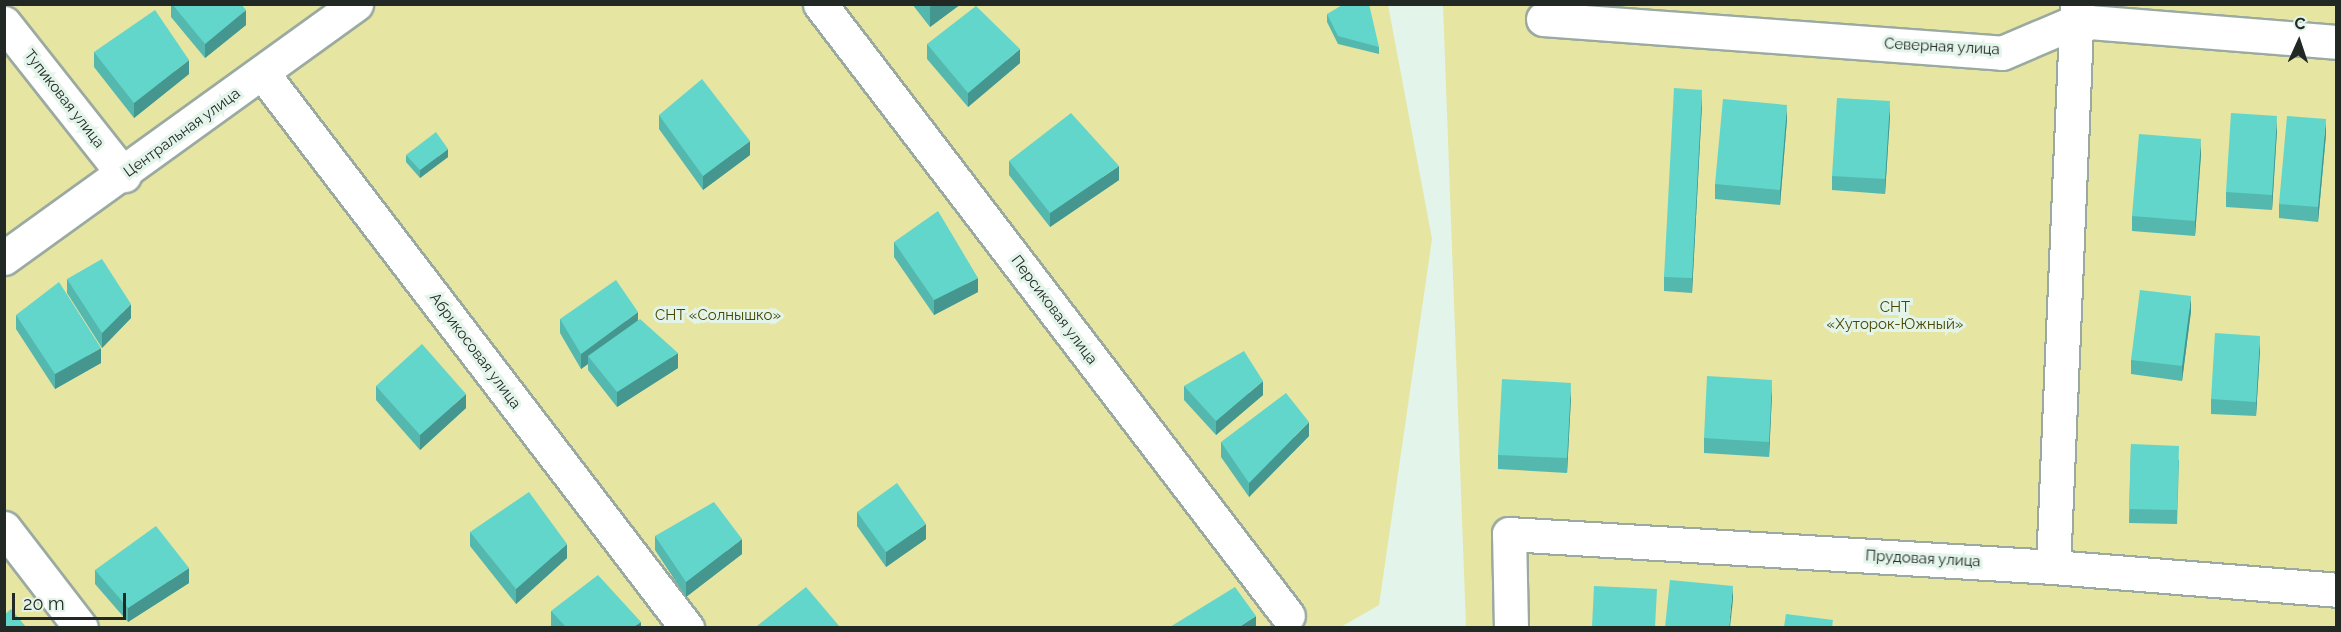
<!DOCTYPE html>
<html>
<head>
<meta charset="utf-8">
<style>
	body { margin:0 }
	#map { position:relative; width:2341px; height:632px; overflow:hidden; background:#e3f4ea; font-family:Raleway,sans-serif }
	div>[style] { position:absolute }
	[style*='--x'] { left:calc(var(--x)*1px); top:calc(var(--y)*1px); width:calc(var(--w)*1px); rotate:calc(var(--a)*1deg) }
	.green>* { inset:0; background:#e6e5a1 }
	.roads { filter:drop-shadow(2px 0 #9baaa1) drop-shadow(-2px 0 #9baaa1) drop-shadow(0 2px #9baaa1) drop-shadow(0 -2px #9baaa1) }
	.minor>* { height:33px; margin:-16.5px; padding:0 16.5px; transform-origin:16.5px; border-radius:16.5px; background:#fff }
	.wall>* { inset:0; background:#54b8af }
	.shaded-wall>* { inset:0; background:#45968e }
	.building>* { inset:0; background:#62d6cb }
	span { translate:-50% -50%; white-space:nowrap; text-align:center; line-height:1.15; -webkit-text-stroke:6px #e3f4ea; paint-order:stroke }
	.street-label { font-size:15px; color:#222824 }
	.park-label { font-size:15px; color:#494601 }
	.frame { position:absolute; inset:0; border:6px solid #222824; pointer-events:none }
	.north { position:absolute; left:2269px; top:12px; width:60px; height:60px; -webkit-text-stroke:4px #e3f4ea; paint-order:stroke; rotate:3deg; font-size:16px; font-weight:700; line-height:24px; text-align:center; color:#222824 }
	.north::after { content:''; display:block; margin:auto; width:21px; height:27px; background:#222824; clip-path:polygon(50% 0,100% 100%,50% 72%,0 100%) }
	.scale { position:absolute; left:12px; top:593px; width:114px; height:27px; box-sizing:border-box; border:3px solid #222824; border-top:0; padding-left:8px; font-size:18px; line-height:21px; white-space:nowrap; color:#222824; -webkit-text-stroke:4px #e3f4ea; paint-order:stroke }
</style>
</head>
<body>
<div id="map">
	<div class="green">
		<i style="clip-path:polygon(4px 5px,1388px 5px,1432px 239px,1379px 605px,1339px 628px,5px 627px)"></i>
		<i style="clip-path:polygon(1443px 5px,2336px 5px,2336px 627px,1466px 627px)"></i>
	</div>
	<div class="roads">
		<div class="minor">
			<i style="--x:820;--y:4;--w:770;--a:52.59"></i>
			<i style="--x:1543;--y:19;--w:460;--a:4.2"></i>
			<i style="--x:2002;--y:53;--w:82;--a:-23.1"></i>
			<i style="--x:2077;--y:21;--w:260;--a:4.6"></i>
			<i style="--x:4;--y:23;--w:194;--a:51.7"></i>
			<i style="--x:263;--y:74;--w:698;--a:52.57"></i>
			<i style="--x:4;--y:258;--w:434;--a:-35.8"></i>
			<i style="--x:4;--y:528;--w:126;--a:52.4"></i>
			<i style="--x:2053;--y:567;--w:564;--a:-87.56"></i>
			<i style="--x:1511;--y:628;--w:94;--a:-91.2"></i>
			<i style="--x:1509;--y:534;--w:545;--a:3.47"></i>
			<i style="--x:2053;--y:567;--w:284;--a:4.6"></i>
		</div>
	</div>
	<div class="wall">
		<i style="clip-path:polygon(171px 4px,241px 4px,246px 25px,205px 58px,171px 17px)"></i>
		<i style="clip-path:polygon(912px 4px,961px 4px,930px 27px)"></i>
		<i style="clip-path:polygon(1327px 14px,1379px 47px,1379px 54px,1338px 44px,1327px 22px)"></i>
		<i style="clip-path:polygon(927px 44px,1020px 63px,968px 107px,927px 59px)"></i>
		<i style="clip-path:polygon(94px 52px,189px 74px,134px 118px,94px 67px)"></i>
		<i style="clip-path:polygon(1702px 104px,1692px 293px,1664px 291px,1664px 277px)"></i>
		<i style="clip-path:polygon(659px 115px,750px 155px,703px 190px,659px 129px)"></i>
		<i style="clip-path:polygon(1890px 116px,1885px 194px,1832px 190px,1832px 176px)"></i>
		<i style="clip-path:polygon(1787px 119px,1780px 205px,1715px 199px,1715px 184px)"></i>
		<i style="clip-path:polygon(2277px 130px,2272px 210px,2226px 207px,2226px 192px)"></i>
		<i style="clip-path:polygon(2326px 134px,2318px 222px,2279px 218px,2279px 204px)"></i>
		<i style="clip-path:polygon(2201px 154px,2195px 236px,2132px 231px,2132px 216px)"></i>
		<i style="clip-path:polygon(406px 155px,448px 157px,420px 178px,406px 162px)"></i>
		<i style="clip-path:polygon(1009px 161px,1119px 180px,1050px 227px,1009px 175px)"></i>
		<i style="clip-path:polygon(894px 242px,978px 292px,934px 315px,894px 257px)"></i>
		<i style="clip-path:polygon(67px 279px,131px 318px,102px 348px,67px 293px)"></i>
		<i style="clip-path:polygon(2191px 311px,2182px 381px,2131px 374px,2131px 360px)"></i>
		<i style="clip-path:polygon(16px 315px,101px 363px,55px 389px,16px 329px)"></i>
		<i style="clip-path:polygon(560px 319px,638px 321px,678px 368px,617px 407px,588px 370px,588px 364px,581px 369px,560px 333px)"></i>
		<i style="clip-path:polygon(2260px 350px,2256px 416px,2211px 414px,2211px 399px)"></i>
		<i style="clip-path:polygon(376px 386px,466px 408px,420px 450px,376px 400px)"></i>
		<i style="clip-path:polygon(1184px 386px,1263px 395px,1216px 435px,1184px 400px)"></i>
		<i style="clip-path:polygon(1772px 394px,1769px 457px,1704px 453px,1704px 438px)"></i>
		<i style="clip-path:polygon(1571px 397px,1567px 473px,1498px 469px,1498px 455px)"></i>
		<i style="clip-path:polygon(1309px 436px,1249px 497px,1221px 457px,1221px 442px)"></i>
		<i style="clip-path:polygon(2131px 444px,2179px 460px,2177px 524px,2129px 523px)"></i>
		<i style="clip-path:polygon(857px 512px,926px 539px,886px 567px,857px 526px)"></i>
		<i style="clip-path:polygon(470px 532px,567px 558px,516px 604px,470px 546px)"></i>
		<i style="clip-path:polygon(655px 536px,742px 554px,686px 597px,655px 550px)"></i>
		<i style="clip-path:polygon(95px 570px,189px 583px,128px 622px,95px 584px)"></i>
		<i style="clip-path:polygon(551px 611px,641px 627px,553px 627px,551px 626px)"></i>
	</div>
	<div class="shaded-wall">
		<i style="clip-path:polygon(934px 4px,961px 4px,930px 27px,930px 7px)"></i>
		<i style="clip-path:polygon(246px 10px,246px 25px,205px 58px,205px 44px)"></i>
		<i style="clip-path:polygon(1020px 49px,1020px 63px,968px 107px,968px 93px)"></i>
		<i style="clip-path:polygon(189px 60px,189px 74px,134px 118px,134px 103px)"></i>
		<i style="clip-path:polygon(1702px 90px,1702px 104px,1692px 293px,1692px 278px)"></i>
		<i style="clip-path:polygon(1890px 101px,1890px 116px,1885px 194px,1885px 179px)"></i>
		<i style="clip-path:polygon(1787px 105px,1787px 119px,1780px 205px,1780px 190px)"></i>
		<i style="clip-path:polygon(2277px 116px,2277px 130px,2272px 210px,2272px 195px)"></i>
		<i style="clip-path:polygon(2326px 119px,2326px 134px,2318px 222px,2318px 207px)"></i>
		<i style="clip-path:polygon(2201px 139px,2201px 154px,2195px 236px,2195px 221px)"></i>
		<i style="clip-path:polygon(750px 141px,750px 155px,703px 190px,703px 176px)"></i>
		<i style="clip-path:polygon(448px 149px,448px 157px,420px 178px,420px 170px)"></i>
		<i style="clip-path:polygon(1119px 166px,1119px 180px,1050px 227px,1050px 213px)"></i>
		<i style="clip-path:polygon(978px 278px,978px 292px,934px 315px,934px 300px)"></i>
		<i style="clip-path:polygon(2191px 296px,2191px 311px,2182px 381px,2182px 366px)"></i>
		<i style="clip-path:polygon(131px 304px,131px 318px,102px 348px,102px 333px)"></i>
		<i style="clip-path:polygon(638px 312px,638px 326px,588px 356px,588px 364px,581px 369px,581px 354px)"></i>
		<i style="clip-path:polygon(2260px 336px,2260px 350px,2256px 416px,2256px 402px)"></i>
		<i style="clip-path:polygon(101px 348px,101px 363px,55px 389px,55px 374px)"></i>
		<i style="clip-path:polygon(678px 353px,678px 368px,617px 407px,617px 392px)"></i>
		<i style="clip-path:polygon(1772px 380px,1772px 394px,1769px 457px,1769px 442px)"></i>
		<i style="clip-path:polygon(1263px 381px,1263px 395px,1216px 435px,1216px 421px)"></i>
		<i style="clip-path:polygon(1571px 383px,1571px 397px,1567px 473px,1567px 458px)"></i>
		<i style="clip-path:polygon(466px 394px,466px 408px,420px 450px,420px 435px)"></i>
		<i style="clip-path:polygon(1309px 422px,1309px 436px,1249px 497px,1249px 483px)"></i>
		<i style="clip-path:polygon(926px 524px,926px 539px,886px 567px,886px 552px)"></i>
		<i style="clip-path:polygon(742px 539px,742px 554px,686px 597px,686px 582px)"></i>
		<i style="clip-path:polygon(567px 544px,567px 558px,516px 604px,516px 589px)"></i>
		<i style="clip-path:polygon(189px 568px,189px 583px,128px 622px,128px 608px)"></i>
		<i style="clip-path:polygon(1733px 586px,1733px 600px,1730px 627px,1729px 627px)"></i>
		<i style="clip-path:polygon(1256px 616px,1256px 627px,1239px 627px)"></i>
		<i style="clip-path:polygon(641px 622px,641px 627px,633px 627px)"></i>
	</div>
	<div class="building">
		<i style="clip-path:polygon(172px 4px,241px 4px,246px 10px,205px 44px)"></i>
		<i style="clip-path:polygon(1344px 4px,1369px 4px,1379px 47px,1338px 36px,1327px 14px)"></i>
		<i style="clip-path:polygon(976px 6px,1020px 49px,968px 93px,927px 44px)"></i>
		<i style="clip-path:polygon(155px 10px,189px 60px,134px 103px,94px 52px)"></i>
		<i style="clip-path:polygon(702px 79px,750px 141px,703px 176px,659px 115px)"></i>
		<i style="clip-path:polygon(1674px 88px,1702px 90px,1692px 278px,1664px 277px)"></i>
		<i style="clip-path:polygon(1837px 98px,1890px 101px,1885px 179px,1832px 176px)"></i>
		<i style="clip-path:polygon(1723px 99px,1787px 105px,1780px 190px,1715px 184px)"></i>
		<i style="clip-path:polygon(1071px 113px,1119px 166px,1050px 213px,1009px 161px)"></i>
		<i style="clip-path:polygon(2231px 113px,2277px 116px,2272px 195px,2226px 192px)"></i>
		<i style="clip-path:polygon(2287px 116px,2326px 119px,2318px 207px,2279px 204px)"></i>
		<i style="clip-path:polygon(436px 132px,448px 149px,420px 170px,406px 155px)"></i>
		<i style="clip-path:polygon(2139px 134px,2201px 139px,2195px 221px,2132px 216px)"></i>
		<i style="clip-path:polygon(938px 211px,978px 278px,934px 300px,894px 242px)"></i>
		<i style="clip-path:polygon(102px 259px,131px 304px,102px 333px,67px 279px)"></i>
		<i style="clip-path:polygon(616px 280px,638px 312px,581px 354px,560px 319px)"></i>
		<i style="clip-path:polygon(59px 282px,101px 348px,55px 374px,16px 315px)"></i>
		<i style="clip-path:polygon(2140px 290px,2191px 296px,2182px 366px,2131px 360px)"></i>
		<i style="clip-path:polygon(640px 319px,678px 353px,617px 392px,588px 356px)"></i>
		<i style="clip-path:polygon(2215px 333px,2260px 336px,2256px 402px,2211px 399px)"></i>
		<i style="clip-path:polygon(422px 344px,466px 394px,420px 435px,376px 386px)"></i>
		<i style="clip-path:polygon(1244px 351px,1263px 381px,1216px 421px,1184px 386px)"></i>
		<i style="clip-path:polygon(1707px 376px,1772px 380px,1769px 442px,1704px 438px)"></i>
		<i style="clip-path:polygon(1502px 379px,1571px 383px,1567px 458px,1498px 455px)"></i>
		<i style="clip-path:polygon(1286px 393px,1309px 422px,1249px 483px,1221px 442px)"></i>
		<i style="clip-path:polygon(2131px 444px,2179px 446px,2177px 510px,2129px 509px)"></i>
		<i style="clip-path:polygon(897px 483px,926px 524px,886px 552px,857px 512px)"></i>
		<i style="clip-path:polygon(529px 492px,567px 544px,516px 589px,470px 532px)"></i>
		<i style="clip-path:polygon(714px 502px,742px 539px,686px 582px,655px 536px)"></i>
		<i style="clip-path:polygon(156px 526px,189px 568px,128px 608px,95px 570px)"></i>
		<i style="clip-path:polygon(598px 575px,641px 622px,633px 627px,566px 627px,551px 611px)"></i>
		<i style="clip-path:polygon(1670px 580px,1733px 586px,1729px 627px,1665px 627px)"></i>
		<i style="clip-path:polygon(1594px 586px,1657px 589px,1655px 627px,1592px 627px)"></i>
		<i style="clip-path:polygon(806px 587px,840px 627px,758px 627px,757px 626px)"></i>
		<i style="clip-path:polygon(1235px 587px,1256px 616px,1239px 627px,1170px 627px)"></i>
		<i style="clip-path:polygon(11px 609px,26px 627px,4px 627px,4px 615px)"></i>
		<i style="clip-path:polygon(1786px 614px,1833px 620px,1832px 627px,1784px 627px)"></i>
	</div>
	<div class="street-label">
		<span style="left:1942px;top:47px;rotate:3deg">Северная улица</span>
		<span style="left:64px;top:99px;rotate:52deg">Тупиковая улица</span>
		<span style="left:182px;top:133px;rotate:-36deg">Центральная улица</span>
		<span style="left:1054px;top:310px;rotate:53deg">Персиковая улица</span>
		<span style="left:475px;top:351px;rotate:53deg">Абрикосовая улица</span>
		<span style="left:1923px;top:559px;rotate:3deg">Прудовая улица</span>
	</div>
	<div class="park-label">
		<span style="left:1895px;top:316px">СНТ<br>«Хуторок-Южный»</span>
		<span style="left:718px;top:316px">СНТ «Солнышко»</span>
	</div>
	<div class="frame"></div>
	<div class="north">С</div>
	<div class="scale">20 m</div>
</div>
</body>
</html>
